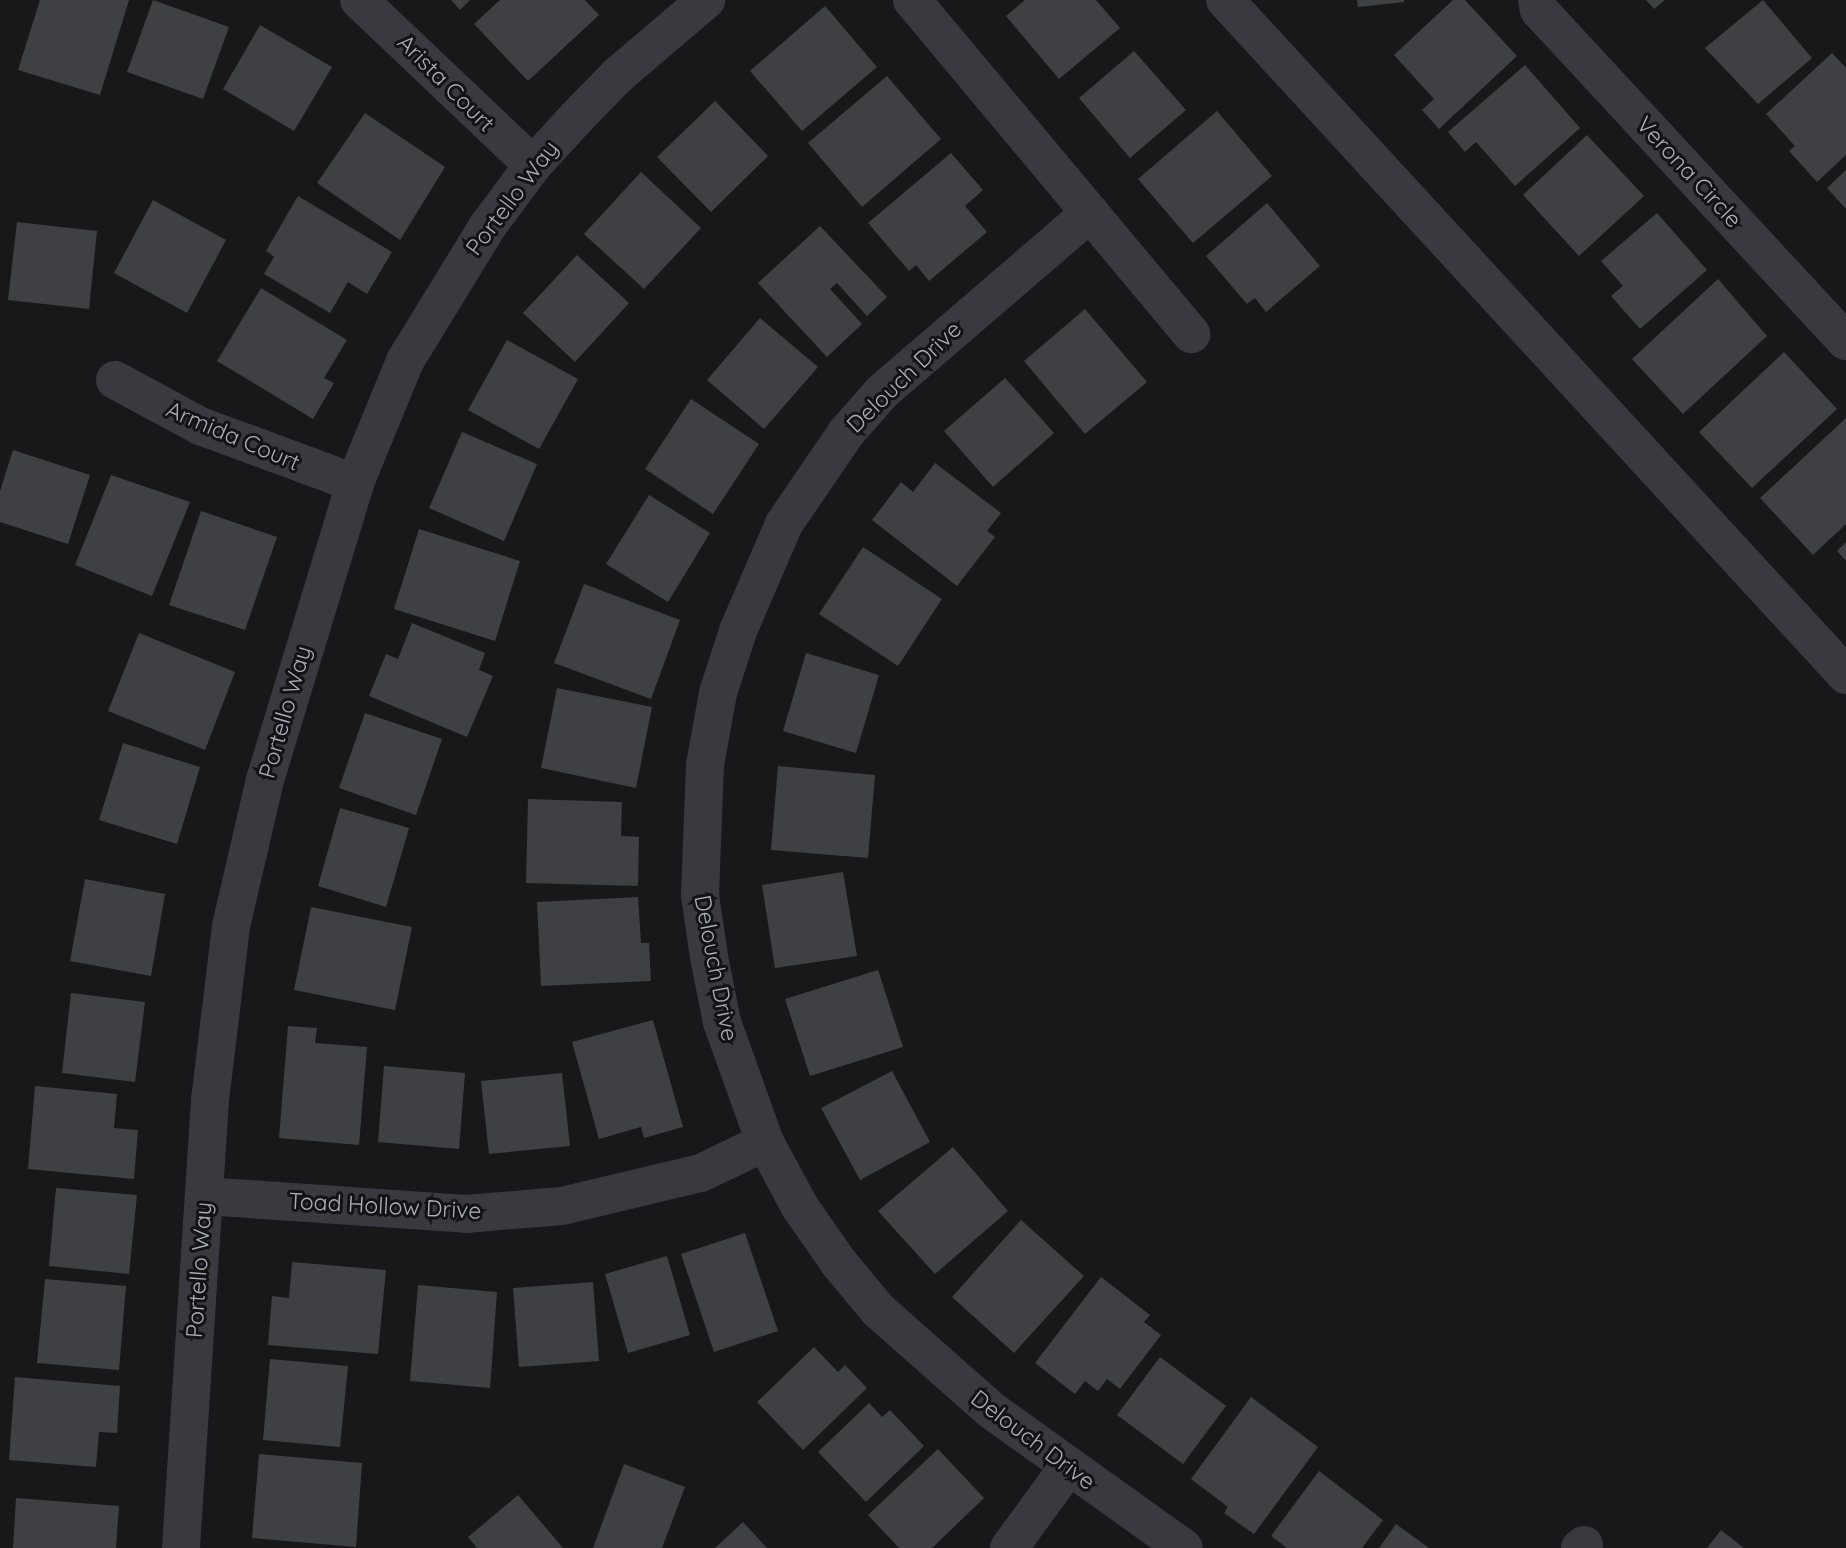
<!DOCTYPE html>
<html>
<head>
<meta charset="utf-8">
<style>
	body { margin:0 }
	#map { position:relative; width:1846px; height:1548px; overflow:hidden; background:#18181a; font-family:Quicksand,sans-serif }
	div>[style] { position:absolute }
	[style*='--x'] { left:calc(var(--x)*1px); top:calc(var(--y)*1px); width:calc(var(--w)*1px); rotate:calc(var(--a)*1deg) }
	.building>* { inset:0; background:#3f4044 }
	.minor>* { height:38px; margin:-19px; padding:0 19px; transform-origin:19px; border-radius:19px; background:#39393f }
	span { translate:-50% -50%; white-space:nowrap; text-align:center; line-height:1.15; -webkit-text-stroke:6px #131315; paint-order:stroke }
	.street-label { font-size:23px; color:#aaadba }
</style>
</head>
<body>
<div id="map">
	<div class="building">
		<i style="clip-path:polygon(40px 0,129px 0,100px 95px,18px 70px)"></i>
		<i style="clip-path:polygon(153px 0,229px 27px,203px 99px,127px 72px)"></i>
		<i style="clip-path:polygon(451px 0,470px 0,460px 10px)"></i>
		<i style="clip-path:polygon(500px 0,585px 0,599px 15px,528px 81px,474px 24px)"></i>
		<i style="clip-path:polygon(1025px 0,1096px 0,1120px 28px,1059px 79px,1006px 16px)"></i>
		<i style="clip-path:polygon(1357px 0,1404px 0,1404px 2px,1358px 7px)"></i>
		<i style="clip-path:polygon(1453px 0,1465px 0,1517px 56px,1439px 129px,1422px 110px,1434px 99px,1394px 55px)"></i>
		<i style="clip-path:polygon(1646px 0,1665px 0,1654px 9px)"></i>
		<i style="clip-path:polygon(1763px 0,1812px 58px,1758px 104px,1705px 48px)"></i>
		<i style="clip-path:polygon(825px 6px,877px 67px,802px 131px,750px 71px)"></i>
		<i style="clip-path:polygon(260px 25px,332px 67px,294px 131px,223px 89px)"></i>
		<i style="clip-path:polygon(1134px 51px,1186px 110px,1130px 158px,1079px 98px)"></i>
		<i style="clip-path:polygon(1832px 53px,1846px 68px,1846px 155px,1817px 182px,1789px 151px,1795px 146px,1766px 114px)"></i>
		<i style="clip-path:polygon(1525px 65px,1580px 128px,1515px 186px,1476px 142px,1465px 152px,1448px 132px)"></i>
		<i style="clip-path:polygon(887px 76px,941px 139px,862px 207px,808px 143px)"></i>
		<i style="clip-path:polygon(715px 101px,768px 156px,711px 212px,657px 157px)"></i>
		<i style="clip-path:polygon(1217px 111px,1272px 176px,1193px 243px,1138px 179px)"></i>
		<i style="clip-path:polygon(365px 113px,445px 167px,400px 240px,317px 183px)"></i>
		<i style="clip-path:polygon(1587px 135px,1644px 196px,1579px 256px,1523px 195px)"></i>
		<i style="clip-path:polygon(951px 153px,983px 190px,965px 206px,987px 232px,929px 281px,916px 265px,909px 271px,868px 223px)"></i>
		<i style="clip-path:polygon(1846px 170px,1846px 209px,1827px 188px)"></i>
		<i style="clip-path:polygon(641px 172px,701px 228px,644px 289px,584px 234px)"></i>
		<i style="clip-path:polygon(298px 196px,392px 252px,367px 294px,348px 282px,330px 313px,264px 274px,274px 257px,266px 251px)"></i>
		<i style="clip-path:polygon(153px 200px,226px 240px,187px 313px,114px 273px)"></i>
		<i style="clip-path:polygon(1267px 203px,1320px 266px,1266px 312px,1255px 298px,1247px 304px,1206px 256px)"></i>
		<i style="clip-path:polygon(1657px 213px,1707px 270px,1640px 329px,1611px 296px,1623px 286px,1601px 261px)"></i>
		<i style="clip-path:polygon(17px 222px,97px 231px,89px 309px,8px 300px)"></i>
		<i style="clip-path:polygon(820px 226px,887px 297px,867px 316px,837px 283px,830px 289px,862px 324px,827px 357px,758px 283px)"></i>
		<i style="clip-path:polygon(577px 255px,629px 303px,575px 362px,523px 313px)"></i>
		<i style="clip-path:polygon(1718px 279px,1767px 336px,1683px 414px,1632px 359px)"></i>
		<i style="clip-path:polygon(261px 288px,347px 340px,324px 378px,334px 383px,313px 419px,217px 361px)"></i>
		<i style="clip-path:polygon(1085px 309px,1147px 382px,1085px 434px,1024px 361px)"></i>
		<i style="clip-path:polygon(760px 318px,818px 367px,764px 429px,707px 380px)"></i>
		<i style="clip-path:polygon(507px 340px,578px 379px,539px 449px,468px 410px)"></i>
		<i style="clip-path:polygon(1784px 352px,1837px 409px,1752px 488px,1699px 432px)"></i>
		<i style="clip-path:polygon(1005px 378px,1054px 433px,993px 487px,944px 431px)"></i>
		<i style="clip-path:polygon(691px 399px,759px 444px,713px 514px,645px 469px)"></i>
		<i style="clip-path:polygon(1846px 418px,1846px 524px,1813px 555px,1760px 498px)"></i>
		<i style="clip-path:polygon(462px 432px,537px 464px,504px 541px,429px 508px)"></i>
		<i style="clip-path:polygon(13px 450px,90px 475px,68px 544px,0 522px,0 491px)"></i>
		<i style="clip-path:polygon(935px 463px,1001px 513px,987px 531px,995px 537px,957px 586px,872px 520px,901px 482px,913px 492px)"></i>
		<i style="clip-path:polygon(111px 475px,190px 502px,152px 596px,75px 565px)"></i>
		<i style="clip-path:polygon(649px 495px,710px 533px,668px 602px,606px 564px)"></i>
		<i style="clip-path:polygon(201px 511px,277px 537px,245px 630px,169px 605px)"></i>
		<i style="clip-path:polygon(419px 529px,520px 561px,495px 641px,394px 609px)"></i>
		<i style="clip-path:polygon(1846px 542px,1846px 561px,1837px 551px)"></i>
		<i style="clip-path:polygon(863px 547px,942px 599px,898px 666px,819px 614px)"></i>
		<i style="clip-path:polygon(584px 584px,680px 620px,651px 699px,554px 663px)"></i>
		<i style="clip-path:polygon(412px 623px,485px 653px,479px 670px,493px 676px,467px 737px,369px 696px,386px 654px,398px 659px)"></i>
		<i style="clip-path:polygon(139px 633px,235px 672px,205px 750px,108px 711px)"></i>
		<i style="clip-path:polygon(806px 653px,879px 675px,856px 753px,783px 731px)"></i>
		<i style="clip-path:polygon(557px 688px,652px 707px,636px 788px,541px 768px)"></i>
		<i style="clip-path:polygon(365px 713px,442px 739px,416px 815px,339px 788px)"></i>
		<i style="clip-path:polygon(123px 743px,200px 767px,177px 844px,99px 820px)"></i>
		<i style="clip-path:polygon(778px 766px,875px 775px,868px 858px,771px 850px)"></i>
		<i style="clip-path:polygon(528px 799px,622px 802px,621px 836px,639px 837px,638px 886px,526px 883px)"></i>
		<i style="clip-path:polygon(340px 808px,409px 828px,386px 907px,318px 886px)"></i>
		<i style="clip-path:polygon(843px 872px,857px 956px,775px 968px,762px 885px)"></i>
		<i style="clip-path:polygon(85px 879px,165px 894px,151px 976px,70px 961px)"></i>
		<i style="clip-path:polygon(638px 897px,641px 943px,649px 943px,651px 981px,541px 986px,537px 902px)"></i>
		<i style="clip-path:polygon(311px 907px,412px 927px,395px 1010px,294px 990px)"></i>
		<i style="clip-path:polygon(878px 970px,903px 1047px,810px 1076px,785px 999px)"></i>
		<i style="clip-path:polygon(71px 993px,145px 1002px,135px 1082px,62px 1073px)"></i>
		<i style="clip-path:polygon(653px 1020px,683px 1127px,644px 1138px,641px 1127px,599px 1139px,572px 1042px)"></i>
		<i style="clip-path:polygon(288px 1026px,317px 1028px,315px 1043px,367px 1047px,359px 1145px,279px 1138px)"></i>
		<i style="clip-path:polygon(384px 1066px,465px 1073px,459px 1149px,378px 1142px)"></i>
		<i style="clip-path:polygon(892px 1071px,930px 1142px,860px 1180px,821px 1108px)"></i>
		<i style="clip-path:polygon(562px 1073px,570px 1146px,489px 1154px,481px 1081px)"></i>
		<i style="clip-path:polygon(35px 1086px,117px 1094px,114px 1128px,138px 1130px,134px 1179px,28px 1169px)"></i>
		<i style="clip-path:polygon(953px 1147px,1008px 1211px,935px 1274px,878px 1211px)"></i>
		<i style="clip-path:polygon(56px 1188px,137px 1195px,129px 1274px,49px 1266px)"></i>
		<i style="clip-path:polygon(1021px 1220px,1084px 1276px,1014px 1353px,952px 1297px)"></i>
		<i style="clip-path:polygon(745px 1233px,778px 1331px,714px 1352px,681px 1254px)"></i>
		<i style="clip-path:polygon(667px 1256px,690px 1335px,628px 1353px,605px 1274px)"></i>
		<i style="clip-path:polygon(292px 1262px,386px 1270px,378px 1354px,268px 1345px,272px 1296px,289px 1298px)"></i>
		<i style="clip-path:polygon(1101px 1277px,1150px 1315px,1144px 1322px,1161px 1335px,1120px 1389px,1107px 1379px,1098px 1391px,1085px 1381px,1075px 1394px,1035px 1363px)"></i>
		<i style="clip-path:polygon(45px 1279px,126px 1286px,119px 1370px,37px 1363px)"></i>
		<i style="clip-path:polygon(593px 1282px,599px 1361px,519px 1367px,513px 1288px)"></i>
		<i style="clip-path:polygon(418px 1285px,497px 1292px,490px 1388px,410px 1381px)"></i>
		<i style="clip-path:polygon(814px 1347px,838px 1372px,845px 1365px,867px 1388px,803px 1450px,757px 1402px)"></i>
		<i style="clip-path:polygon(1160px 1357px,1226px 1406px,1183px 1464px,1117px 1415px)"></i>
		<i style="clip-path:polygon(270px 1359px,348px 1366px,340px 1447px,263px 1440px)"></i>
		<i style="clip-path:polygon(15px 1377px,120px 1386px,117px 1433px,99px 1432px,96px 1467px,9px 1460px)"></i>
		<i style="clip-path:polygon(1251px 1397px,1318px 1447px,1254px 1534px,1224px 1513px,1228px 1507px,1191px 1479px)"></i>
		<i style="clip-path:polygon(869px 1403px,882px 1417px,890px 1410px,924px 1446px,866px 1502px,818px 1452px)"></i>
		<i style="clip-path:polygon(938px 1449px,984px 1498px,932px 1548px,899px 1548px,868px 1515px)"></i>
		<i style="clip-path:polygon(259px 1454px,362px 1463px,356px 1547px,252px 1538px)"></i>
		<i style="clip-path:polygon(624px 1464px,685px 1487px,662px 1548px,593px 1548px)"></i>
		<i style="clip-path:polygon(1319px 1471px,1383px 1520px,1362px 1548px,1287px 1548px,1271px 1536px)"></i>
		<i style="clip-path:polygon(518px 1495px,563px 1548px,477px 1548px,468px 1537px)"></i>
		<i style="clip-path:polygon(16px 1498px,119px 1506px,116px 1548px,13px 1548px)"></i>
		<i style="clip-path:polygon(743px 1522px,767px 1548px,715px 1548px)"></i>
		<i style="clip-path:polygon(1396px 1524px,1429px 1548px,1379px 1548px)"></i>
		<i style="clip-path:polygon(1721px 1530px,1744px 1548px,1707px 1548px)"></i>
	</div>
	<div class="minor">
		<i style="--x:359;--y:0;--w:240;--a:43.5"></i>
		<i style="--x:912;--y:0;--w:278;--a:50.1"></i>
		<i style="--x:1090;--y:213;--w:274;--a:139.3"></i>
		<i style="--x:882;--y:392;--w:55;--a:131.3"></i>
		<i style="--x:846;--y:433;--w:110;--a:124.3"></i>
		<i style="--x:784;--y:524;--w:116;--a:113.3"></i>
		<i style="--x:738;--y:631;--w:65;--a:107.9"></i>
		<i style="--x:718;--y:693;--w:73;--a:100.2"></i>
		<i style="--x:705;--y:765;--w:130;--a:92.2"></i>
		<i style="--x:700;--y:895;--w:63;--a:81.7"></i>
		<i style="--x:709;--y:957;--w:66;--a:78.7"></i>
		<i style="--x:722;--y:1022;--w:127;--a:70.3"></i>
		<i style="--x:765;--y:1142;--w:74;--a:61.7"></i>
		<i style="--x:800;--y:1207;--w:68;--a:55.1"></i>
		<i style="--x:839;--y:1263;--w:61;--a:50.3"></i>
		<i style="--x:878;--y:1310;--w:151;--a:41.5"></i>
		<i style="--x:991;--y:1410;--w:237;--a:35.6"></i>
		<i style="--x:1225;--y:0;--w:917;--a:47.39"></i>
		<i style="--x:1537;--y:0;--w:10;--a:79"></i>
		<i style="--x:1539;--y:10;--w:451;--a:47.2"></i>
		<i style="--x:1090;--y:213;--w:158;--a:50.1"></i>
		<i style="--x:115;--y:380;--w:97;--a:28.4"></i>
		<i style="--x:200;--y:426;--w:165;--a:20.2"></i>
		<i style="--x:204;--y:1196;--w:263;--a:3.9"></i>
		<i style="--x:466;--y:1214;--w:96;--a:-4.8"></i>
		<i style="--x:562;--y:1206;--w:143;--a:-13.4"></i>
		<i style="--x:701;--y:1173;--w:71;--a:-25.8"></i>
		<i style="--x:181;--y:1548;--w:449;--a:-86.3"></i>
		<i style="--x:210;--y:1100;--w:175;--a:-83.1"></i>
		<i style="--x:231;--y:926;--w:150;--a:-76.9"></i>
		<i style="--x:265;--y:780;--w:310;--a:-73.1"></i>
		<i style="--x:355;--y:483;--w:132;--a:-67.7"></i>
		<i style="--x:405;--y:361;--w:157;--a:-58.5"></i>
		<i style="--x:487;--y:227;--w:77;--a:-53.4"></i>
		<i style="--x:533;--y:165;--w:64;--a:-47.5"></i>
		<i style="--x:576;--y:118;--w:60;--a:-45.7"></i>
		<i style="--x:618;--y:75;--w:116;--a:-40.4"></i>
		<i style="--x:1009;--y:1548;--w:100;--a:-53.9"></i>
		<i style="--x:1580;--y:1548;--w:5;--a:-37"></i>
	</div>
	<div class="street-label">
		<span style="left:446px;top:83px;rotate:45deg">Arista Court</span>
		<span style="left:1689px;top:172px;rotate:47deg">Verona Circle</span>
		<span style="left:512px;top:198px;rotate:-53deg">Portello Way</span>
		<span style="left:904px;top:377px;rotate:-44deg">Delouch Drive</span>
		<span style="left:233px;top:436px;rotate:23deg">Armida Court</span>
		<span style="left:285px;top:712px;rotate:-74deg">Portello Way</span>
		<span style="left:716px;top:968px;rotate:79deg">Delouch Drive</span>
		<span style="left:385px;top:1206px;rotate:3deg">Toad Hollow Drive</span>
		<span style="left:199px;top:1270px;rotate:-86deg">Portello Way</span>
		<span style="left:1033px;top:1440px;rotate:37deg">Delouch Drive</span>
	</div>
</div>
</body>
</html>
